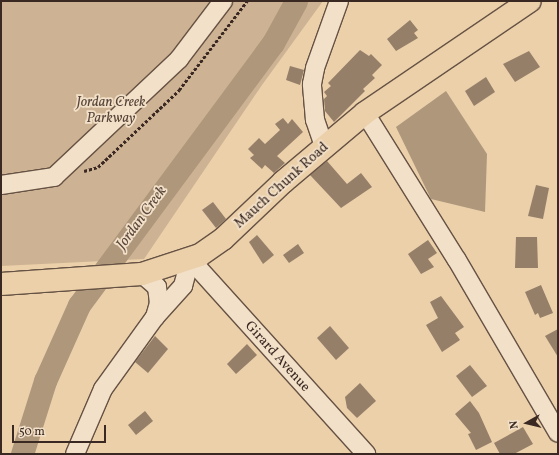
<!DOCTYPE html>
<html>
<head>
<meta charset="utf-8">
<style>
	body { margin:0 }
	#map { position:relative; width:559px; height:455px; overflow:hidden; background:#ebd0aa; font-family:Vollkorn,serif }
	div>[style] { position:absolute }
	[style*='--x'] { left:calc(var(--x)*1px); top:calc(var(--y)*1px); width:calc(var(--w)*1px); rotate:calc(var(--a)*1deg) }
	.green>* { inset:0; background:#cdb393 }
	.water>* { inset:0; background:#af977c }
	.river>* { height:23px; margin:-11.5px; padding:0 11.5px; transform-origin:11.5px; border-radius:11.5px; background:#af977c }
	.building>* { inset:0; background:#967f69 }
	.path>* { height:2.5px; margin-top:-1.25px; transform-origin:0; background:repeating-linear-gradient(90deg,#3a2822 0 3px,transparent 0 5px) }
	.roads { filter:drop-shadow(1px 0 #665244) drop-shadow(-1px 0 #665244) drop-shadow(0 1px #665244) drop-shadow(0 -1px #665244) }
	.minor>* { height:18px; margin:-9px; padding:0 9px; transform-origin:9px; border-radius:9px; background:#f2e0c8 }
	.major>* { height:22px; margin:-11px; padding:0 11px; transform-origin:11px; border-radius:11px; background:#ebd0aa }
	span { translate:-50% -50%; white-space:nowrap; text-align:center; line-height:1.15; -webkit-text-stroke:3.5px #f2e0c8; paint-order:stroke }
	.park-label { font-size:14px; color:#574439; font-style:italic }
	.street-label { font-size:14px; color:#3a2822 }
	.water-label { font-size:15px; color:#5d493d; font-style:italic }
	.frame { position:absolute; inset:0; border:2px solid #3a2822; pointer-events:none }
	.north { position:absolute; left:507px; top:403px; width:40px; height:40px; -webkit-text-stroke:3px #f2e0c8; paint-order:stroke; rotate:262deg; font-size:11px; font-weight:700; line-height:16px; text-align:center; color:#3a2822 }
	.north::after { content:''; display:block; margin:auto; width:14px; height:18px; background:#3a2822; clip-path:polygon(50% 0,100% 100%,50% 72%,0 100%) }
	.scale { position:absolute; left:12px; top:425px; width:94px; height:18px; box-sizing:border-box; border:2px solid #3a2822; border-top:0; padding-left:5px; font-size:12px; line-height:14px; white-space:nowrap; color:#3a2822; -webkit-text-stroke:3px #f2e0c8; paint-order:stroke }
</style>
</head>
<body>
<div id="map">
	<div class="green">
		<i style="clip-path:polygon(1px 1px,323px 1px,262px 85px,144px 259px,1px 266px)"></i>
	</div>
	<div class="water">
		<i style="clip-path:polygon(446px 91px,487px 154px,485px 212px,431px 199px,396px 127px)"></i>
	</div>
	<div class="river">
		<i style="--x:22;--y:454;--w:77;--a:-72.5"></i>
		<i style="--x:45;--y:381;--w:83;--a:-65.9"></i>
		<i style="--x:79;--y:305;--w:326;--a:-53.5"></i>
		<i style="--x:273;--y:43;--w:48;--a:-61.3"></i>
	</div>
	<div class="building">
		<i style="clip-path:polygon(410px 20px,418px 30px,414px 33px,418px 38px,396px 51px,387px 39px)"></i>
		<i style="clip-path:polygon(360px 50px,369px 56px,371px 54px,382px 65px,372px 75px,375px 78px,363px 89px,365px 91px,334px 122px,325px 111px,324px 99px,327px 96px,324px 92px,331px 86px,328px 83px)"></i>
		<i style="clip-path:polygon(529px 51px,540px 67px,515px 82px,503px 64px)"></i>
		<i style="clip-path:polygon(290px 66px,304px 70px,300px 85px,286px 80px)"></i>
		<i style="clip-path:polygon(486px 77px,495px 92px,474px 106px,465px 91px)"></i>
		<i style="clip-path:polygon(283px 118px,288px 124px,292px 119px,303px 132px,277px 156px,285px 163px,274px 173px,265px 165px,262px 169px,250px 158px,254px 155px,248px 149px,259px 138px,265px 144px,280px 130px,275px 124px)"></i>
		<i style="clip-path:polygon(327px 161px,347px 184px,361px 173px,372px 187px,341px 208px,310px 175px)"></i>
		<i style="clip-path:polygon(536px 185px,549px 188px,543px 219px,528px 216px)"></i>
		<i style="clip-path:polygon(213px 202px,226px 219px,216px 228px,202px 210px)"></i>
		<i style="clip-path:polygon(257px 235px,274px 255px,263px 264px,249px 242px)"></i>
		<i style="clip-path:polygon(516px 237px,537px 237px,538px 268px,515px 268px)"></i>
		<i style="clip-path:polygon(428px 240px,437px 253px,428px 259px,434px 267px,421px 274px,408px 254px)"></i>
		<i style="clip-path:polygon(298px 244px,304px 253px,289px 263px,283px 255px)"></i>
		<i style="clip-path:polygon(541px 285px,553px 313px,540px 318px,538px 313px,535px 315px,525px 292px)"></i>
		<i style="clip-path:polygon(441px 296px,464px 327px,455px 333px,460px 340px,442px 352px,426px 325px,438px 318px,430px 302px)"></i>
		<i style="clip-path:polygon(330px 326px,349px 348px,336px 360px,317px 338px)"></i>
		<i style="clip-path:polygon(558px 329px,558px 357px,545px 336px)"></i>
		<i style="clip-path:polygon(155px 336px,168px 349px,148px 373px,135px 362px)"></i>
		<i style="clip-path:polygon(247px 344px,257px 355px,236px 374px,227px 364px)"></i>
		<i style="clip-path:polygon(470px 365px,487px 386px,472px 397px,456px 376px)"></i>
		<i style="clip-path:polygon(360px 383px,376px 401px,357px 418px,347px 408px,345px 397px)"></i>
		<i style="clip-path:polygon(470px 401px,479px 413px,492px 442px,476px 450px,468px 434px,471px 433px,455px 414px)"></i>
		<i style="clip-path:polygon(145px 411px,153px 421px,136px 435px,128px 425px)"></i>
		<i style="clip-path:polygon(523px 427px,533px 444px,514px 454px,500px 454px,494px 443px)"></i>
	</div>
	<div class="path">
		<i style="--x:84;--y:171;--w:15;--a:-16"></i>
		<i style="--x:98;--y:167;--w:112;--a:-43.5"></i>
		<i style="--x:179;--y:90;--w:112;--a:-52.6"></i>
	</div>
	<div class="roads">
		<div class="minor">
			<i style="--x:365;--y:113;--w:173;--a:58"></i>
			<i style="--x:457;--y:260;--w:200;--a:59.7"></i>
			<i style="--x:324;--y:146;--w:28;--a:-109"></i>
			<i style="--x:315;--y:120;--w:36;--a:-95"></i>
			<i style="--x:312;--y:84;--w:16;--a:-79"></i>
			<i style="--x:315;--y:68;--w:71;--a:-70.3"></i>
			<i style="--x:1;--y:185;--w:54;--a:-8.6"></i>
			<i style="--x:54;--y:177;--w:172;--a:-43.3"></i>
			<i style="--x:179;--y:59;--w:73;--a:-52.8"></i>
			<i style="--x:190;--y:259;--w:263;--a:47.9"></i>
			<i style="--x:142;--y:274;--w:20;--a:41"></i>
			<i style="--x:157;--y:287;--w:16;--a:83"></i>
			<i style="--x:159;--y:303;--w:15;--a:106"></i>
			<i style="--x:75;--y:454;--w:71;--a:-66.7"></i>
			<i style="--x:103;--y:389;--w:89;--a:-54.2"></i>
			<i style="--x:155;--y:317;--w:42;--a:-47.9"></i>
			<i style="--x:183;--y:286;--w:28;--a:-75"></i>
		</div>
		<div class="major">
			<i style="--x:1;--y:284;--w:141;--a:-4.1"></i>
			<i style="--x:142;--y:274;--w:61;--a:-18.1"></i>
			<i style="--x:200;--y:255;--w:28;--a:-35"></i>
			<i style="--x:223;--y:239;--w:83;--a:-43.5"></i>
			<i style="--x:283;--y:182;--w:107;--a:-40.1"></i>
			<i style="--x:365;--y:113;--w:199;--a:-34.2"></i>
		</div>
	</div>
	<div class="park-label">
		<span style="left:111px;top:111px">Jordan Creek<br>Parkway</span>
	</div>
	<div class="street-label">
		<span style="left:282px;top:186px;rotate:-42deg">Mauch Chunk Road</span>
		<span style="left:277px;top:357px;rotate:48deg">Girard Avenue</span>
	</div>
	<div class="water-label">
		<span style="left:142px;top:218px;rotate:-54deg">Jordan Creek</span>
	</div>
	<div class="frame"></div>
	<div class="north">N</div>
	<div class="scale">50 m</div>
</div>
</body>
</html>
